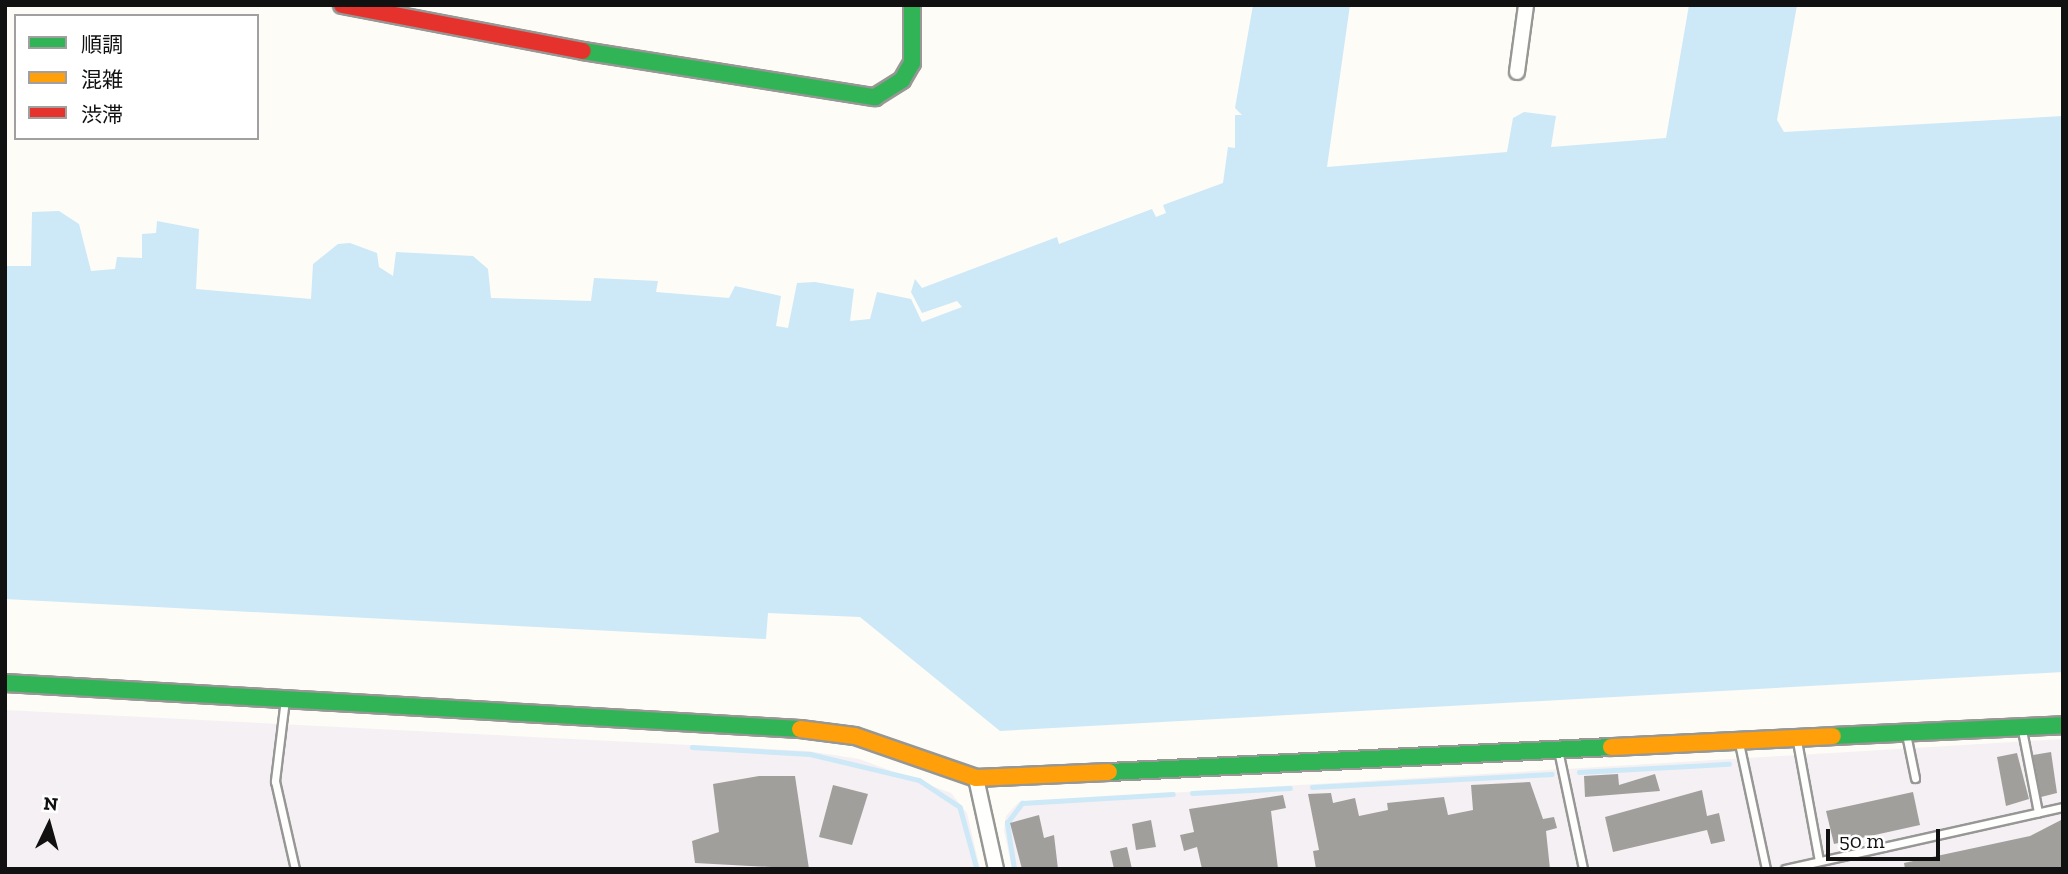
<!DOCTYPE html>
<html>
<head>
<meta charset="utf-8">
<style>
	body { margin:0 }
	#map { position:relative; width:2068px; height:874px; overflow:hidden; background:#fdfcf7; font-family:"Zilla Slab","Noto Sans JP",serif }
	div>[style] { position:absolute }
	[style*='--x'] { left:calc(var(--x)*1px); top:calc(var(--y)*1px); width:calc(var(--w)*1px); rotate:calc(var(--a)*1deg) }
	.industrial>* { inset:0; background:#f5f0f3 }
	.water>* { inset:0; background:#cde8f7 }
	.stream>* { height:4.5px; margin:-2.25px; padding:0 2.25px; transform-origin:2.25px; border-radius:2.25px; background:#cde8f7 }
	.building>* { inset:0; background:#a19f9c }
	.roads { filter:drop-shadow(2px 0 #979795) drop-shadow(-2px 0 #979795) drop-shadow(0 2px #979795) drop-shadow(0 -2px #979795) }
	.lane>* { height:7px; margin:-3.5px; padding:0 3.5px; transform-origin:3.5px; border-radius:3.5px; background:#fffffe }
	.street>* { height:14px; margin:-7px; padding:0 7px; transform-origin:7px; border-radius:7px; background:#fffffe }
	.fast>* { height:16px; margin:-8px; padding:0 8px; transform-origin:8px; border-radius:8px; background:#30b455 }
	.slow>* { height:16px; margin:-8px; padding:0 8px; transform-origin:8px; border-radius:8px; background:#ff9f0a }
	.jam>* { height:16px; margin:-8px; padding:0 8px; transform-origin:8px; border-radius:8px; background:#e5322d }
	span { translate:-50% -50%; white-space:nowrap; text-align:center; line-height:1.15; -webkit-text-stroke:7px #fff; paint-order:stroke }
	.frame { position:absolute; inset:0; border:7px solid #111; pointer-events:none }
	.legend { position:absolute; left:14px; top:14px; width:245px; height:126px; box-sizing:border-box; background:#fff; border:2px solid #a0a0a0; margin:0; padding:9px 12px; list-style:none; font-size:21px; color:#111 }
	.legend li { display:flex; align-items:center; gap:14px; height:35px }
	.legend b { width:35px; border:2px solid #a0a0a0 }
	.north { position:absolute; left:14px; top:790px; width:70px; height:70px; -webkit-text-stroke:5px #fff; paint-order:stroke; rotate:5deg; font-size:19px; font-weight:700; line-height:28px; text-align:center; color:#111 }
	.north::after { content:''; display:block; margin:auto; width:24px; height:32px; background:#111; clip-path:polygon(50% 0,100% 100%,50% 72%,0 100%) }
	.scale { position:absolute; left:1826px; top:829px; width:114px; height:32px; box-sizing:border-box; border:4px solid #111; border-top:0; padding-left:9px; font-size:21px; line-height:24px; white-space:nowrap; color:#111; -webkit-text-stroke:5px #fff; paint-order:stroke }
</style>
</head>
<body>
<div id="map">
	<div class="industrial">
		<i style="clip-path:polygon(5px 710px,808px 751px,859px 759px,951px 793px,967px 813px,980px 869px,5px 869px)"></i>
		<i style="clip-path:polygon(2063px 739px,2063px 869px,1012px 869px,1004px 830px,1006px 816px,1019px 802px)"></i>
	</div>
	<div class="water">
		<i style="clip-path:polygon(1253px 5px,1350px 5px,1327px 167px,1507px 152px,1513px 118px,1524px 112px,1556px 116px,1551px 147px,1666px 138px,1689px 5px,1797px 5px,1777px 120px,1784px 132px,2063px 116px,2063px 672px,1000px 731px,860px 617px,768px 613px,766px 639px,5px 599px,5px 266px,31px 266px,32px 212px,59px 211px,79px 224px,91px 271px,115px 269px,117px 257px,142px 258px,142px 234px,156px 233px,157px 221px,199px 229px,196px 289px,311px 299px,313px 264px,338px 244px,350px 243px,377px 253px,379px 267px,393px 276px,396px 252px,473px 256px,488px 269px,491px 298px,591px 301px,594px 278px,658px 281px,656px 292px,729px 298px,735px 286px,781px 296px,776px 326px,788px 328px,797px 283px,815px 282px,854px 289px,850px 321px,870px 319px,877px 292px,911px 299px,922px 322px,962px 307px,957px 301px,922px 313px,911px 292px,915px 279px,922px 288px,1057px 237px,1059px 244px,1152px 209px,1156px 217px,1166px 213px,1163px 205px,1223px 183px,1228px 147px,1235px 148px,1235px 115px,1242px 115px,1235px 108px)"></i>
	</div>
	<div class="stream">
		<i style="--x:692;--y:747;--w:118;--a:3.4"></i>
		<i style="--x:810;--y:754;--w:112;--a:13.4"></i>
		<i style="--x:919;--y:780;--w:49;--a:33.4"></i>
		<i style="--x:960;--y:807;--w:64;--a:74.7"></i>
		<i style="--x:1579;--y:772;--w:150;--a:-3.1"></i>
		<i style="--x:1312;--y:787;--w:240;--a:-3.1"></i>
		<i style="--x:1192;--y:793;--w:98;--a:-2.9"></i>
		<i style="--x:1014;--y:869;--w:47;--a:-98.7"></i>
		<i style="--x:1007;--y:823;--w:25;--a:-53"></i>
		<i style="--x:1022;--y:803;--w:151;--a:-3.4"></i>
	</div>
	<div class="building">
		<i style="clip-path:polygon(2051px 752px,2057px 793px,2041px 797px,2033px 755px)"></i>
		<i style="clip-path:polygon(2017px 753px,2029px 799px,2006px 806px,1997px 757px)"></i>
		<i style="clip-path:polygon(1618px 774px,1619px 785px,1655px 774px,1660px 791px,1585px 797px,1584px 776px)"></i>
		<i style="clip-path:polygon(759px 776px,795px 776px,809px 869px,695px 863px,692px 841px,719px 832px,713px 784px)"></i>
		<i style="clip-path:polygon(1530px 782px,1543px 819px,1554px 817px,1557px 828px,1546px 831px,1550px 869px,1316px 869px,1313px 851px,1319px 850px,1308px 794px,1331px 793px,1333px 803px,1355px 798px,1359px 816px,1388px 810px,1387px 803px,1444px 797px,1448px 815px,1473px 810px,1471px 785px)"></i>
		<i style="clip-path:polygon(833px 785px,868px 794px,852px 845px,819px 837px)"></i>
		<i style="clip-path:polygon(1702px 790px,1707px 816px,1719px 813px,1725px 841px,1711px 844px,1707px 830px,1613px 852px,1605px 817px)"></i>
		<i style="clip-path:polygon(1913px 792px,1920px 825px,1834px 844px,1826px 811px)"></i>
		<i style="clip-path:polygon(1283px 795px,1286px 808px,1271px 811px,1278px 869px,1202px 869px,1197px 847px,1184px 851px,1180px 835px,1194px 832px,1189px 809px)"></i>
		<i style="clip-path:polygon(1039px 815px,1044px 838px,1054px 835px,1058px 869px,1022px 869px,1010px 823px)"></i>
		<i style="clip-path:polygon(2063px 819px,2063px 869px,1905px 869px,1904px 863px,2030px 836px)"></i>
		<i style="clip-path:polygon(1151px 820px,1156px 847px,1136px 850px,1132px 824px)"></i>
		<i style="clip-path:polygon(1127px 847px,1132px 869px,1114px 869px,1110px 851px)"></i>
	</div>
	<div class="roads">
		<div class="lane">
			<i style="--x:285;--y:699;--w:83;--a:97"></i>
			<i style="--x:275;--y:781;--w:90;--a:77.2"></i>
			<i style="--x:2022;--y:730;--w:84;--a:79"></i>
			<i style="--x:1906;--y:734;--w:45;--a:78.4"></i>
			<i style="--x:1797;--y:741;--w:122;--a:79.6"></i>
			<i style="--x:1739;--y:743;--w:129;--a:77.9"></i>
			<i style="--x:1558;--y:750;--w:122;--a:78.1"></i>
			<i style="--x:1785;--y:869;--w:285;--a:-12.6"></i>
		</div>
		<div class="street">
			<i style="--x:1517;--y:72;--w:68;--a:-82.3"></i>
			<i style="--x:976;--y:778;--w:93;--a:77.6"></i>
		</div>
		<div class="fast">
			<i style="--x:583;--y:51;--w:296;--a:9"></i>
			<i style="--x:875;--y:97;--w:32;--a:-32"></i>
			<i style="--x:902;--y:80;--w:20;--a:-60"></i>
			<i style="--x:912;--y:63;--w:58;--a:-90"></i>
			<i style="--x:5;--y:683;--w:796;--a:3.31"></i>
			<i style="--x:1833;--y:736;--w:230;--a:-2.7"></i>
			<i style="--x:1109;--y:772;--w:503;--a:-2.85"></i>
		</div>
		<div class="slow">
			<i style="--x:800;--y:729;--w:55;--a:7.3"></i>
			<i style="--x:855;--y:736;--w:128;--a:19.1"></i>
			<i style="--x:976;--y:778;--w:133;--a:-2.6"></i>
			<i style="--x:1611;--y:747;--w:222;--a:-2.8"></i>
		</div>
		<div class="jam">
			<i style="--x:342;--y:5;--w:245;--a:10.8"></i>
		</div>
	</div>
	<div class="frame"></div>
	<ul class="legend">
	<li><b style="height:9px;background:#30b455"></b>順調</li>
	<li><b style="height:9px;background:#ff9f0a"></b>混雑</li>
	<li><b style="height:9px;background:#e5322d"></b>渋滞</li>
	</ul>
	<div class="north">N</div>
	<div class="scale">50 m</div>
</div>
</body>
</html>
